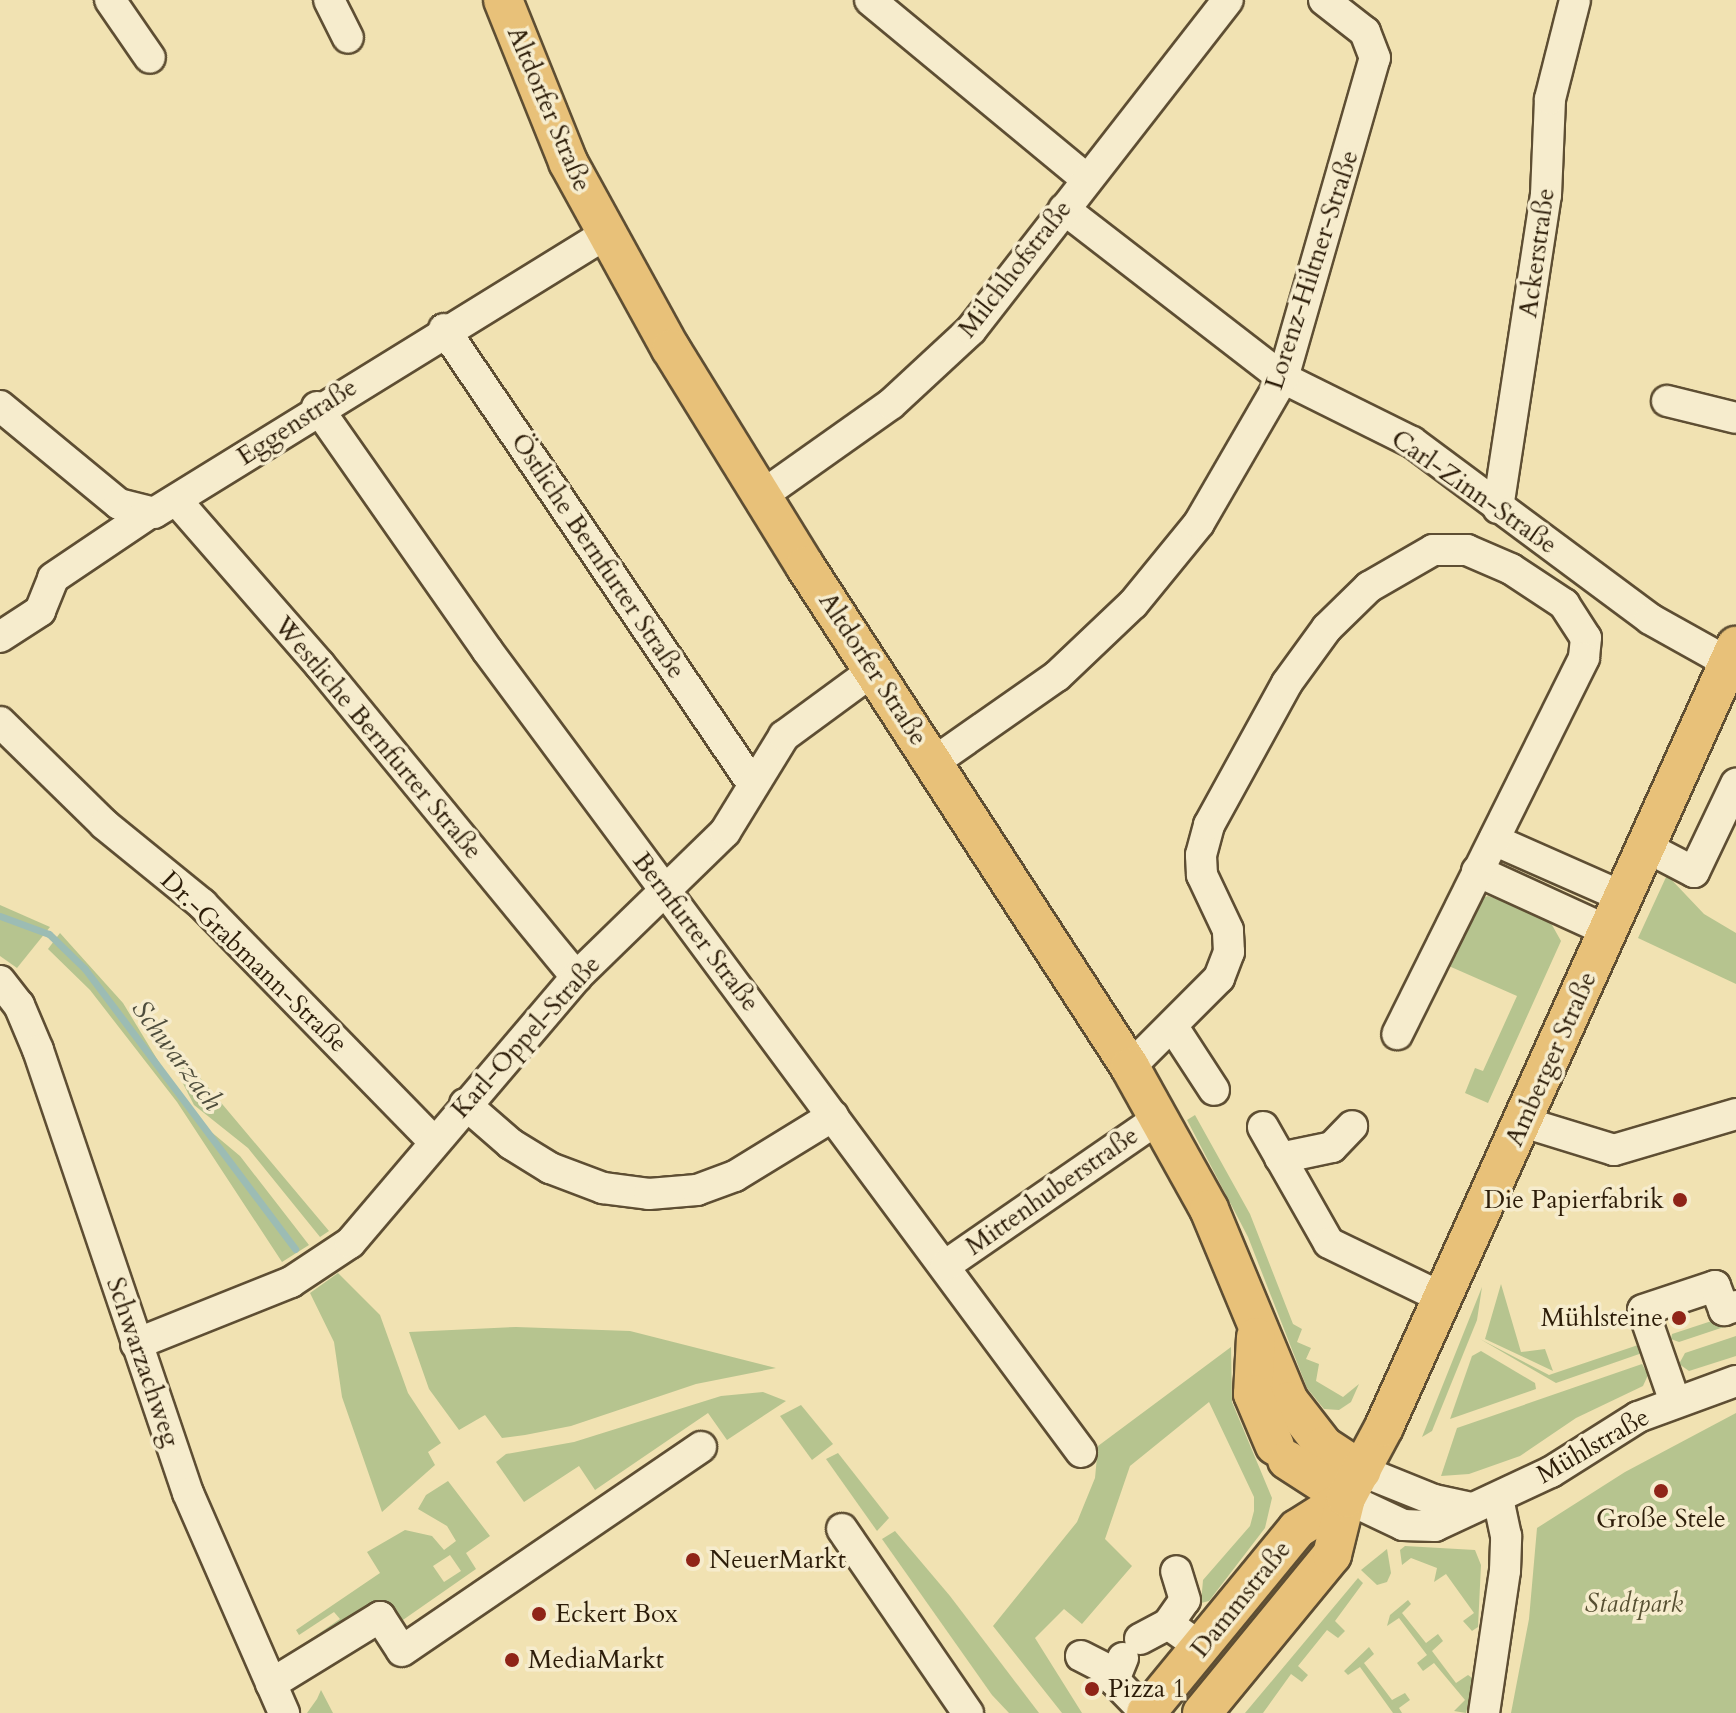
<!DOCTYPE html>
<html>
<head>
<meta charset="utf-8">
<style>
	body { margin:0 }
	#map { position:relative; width:1736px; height:1713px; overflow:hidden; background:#f1e2b2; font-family:Cardo,serif }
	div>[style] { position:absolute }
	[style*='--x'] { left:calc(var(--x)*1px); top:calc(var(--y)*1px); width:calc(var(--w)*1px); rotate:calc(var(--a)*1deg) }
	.green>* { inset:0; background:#b6c48f }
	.stream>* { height:7px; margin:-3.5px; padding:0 3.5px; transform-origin:3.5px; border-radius:3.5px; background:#9cbcb4 }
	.roads { filter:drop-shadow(2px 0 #5e4e33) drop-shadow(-2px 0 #5e4e33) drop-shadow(0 2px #5e4e33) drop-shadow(0 -2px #5e4e33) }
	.minor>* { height:30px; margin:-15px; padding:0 15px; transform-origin:15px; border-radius:15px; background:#f6eccd }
	.major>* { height:38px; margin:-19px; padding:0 19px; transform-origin:19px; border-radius:19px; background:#e8c179 }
	.dots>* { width:22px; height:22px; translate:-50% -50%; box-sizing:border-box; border:4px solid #f6eccd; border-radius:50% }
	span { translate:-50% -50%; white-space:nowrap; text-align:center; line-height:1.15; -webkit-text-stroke:7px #f6eccd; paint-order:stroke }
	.street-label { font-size:26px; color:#2d1d09 }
	.poi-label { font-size:26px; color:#2d1d09 }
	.right { translate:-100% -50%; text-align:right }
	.left { translate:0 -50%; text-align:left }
	.park-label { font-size:26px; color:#564f31; font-style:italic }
	.water-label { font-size:28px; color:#4e4d3c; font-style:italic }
</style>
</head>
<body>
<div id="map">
	<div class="green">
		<i style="clip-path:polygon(1667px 875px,1704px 914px,1736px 933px,1736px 984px,1638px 938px)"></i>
		<i style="clip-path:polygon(1488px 896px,1547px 916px,1561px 941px,1488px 1103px,1465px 1093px,1475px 1068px,1483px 1071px,1517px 996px,1442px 963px,1479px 899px)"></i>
		<i style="clip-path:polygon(0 905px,50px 927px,17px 968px,0 956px)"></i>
		<i style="clip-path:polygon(60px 933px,123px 1003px,191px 1115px,240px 1156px,309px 1245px,282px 1262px,177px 1102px,90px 990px,48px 949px)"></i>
		<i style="clip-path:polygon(149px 1017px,329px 1231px,320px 1237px,248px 1148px,194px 1105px)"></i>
		<i style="clip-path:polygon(1195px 1115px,1250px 1214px,1293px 1324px,1302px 1329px,1297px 1342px,1311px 1348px,1306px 1359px,1319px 1364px,1316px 1381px,1343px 1397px,1359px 1384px,1351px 1402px,1339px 1410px,1324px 1409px,1307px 1388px,1248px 1237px,1187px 1120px)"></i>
		<i style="clip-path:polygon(338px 1273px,380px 1315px,408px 1393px,441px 1443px,428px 1452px,435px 1465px,382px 1512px,342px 1397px,334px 1342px,310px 1293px)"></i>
		<i style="clip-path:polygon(1501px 1284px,1521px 1352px,1545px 1349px,1553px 1371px,1485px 1339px)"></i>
		<i style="clip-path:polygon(1482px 1287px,1477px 1320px,1432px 1431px,1422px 1437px)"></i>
		<i style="clip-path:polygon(1736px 1313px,1736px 1323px,1679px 1342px,1671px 1339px,1672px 1334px)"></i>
		<i style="clip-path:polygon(516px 1327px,630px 1331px,776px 1368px,696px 1384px,571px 1426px,525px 1435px,502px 1438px,485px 1415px,459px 1430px,429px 1389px,409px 1332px)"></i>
		<i style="clip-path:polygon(1736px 1336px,1736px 1356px,1689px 1371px,1679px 1364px,1685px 1353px)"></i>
		<i style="clip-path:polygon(1480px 1339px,1549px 1375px,1644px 1343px,1645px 1352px,1556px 1383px)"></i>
		<i style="clip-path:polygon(1231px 1347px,1232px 1402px,1272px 1498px,1265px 1528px,1209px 1601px,1201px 1603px,1203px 1580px,1250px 1526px,1254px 1511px,1254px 1497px,1209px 1402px,1130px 1466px,1105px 1539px,1132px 1566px,1082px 1624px,1064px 1609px,1035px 1638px,1082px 1713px,1062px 1713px,993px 1626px,1077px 1522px,1095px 1478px,1098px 1446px)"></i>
		<i style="clip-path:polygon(1481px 1351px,1535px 1383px,1536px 1389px,1450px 1419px,1472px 1356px)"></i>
		<i style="clip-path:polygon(1642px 1364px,1648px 1375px,1643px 1386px,1576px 1418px,1520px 1456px,1469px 1474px,1441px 1476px,1457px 1428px)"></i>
		<i style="clip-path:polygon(763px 1392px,786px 1401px,727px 1440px,708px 1413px,595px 1490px,579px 1466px,524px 1502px,496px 1462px,506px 1454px,574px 1442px,721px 1396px)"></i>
		<i style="clip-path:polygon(801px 1405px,833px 1444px,812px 1460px,780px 1416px)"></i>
		<i style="clip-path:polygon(1736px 1413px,1736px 1713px,1511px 1713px,1529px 1619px,1537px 1528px,1625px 1472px)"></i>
		<i style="clip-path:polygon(838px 1453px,889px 1518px,877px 1531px,826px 1459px)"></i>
		<i style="clip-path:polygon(evenodd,448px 1481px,490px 1536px,466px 1553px,476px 1569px,400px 1622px,389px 1606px,312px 1656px,305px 1643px,340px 1619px,334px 1612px,299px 1635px,296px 1630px,380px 1573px,367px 1552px,405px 1530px,432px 1536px,444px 1550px,456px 1541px,447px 1526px,418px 1509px,426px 1495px,448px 1481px,450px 1555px,461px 1571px,444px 1582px,433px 1566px,450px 1555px)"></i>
		<i style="clip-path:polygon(895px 1531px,950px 1596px,1039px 1713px,1009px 1713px,992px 1695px,882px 1539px)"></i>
		<i style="clip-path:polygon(1405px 1546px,1475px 1550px,1481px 1565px,1478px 1627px,1472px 1631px,1463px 1621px,1474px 1613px,1446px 1574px,1434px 1582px,1437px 1568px,1411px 1558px,1402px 1565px,1400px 1550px)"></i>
		<i style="clip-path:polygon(1299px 1549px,1306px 1554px,1239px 1636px,1173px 1713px,1162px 1713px)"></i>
		<i style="clip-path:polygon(1387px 1549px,1391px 1573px,1387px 1582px,1377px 1585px,1361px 1570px)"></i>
		<i style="clip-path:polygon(1358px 1578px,1363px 1583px,1335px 1621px,1345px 1631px,1338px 1638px,1327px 1630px,1298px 1666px,1308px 1675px,1302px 1682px,1291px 1674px,1263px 1713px,1245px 1713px)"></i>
		<i style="clip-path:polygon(1408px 1600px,1411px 1604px,1402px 1613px,1426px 1643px,1438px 1634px,1443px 1641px,1432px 1651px,1456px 1683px,1468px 1675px,1475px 1680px,1466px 1713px,1454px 1711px,1465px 1700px,1434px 1663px,1423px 1671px,1417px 1663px,1427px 1655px,1399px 1618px,1387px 1626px,1390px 1615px)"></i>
		<i style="clip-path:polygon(1369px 1647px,1374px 1654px,1364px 1663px,1392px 1700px,1405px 1693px,1410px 1700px,1399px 1708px,1402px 1713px,1393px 1713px,1360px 1667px,1348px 1675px,1344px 1671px)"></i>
		<i style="clip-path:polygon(321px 1690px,333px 1713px,307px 1713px,317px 1699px)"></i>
	</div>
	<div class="stream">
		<i style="--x:0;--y:916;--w:52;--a:20.2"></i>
		<i style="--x:49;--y:934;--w:50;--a:44.2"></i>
		<i style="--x:85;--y:969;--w:350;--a:53.1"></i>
	</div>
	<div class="roads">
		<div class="minor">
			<i style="--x:110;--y:0;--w:70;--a:55.4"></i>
			<i style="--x:329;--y:0;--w:42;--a:63.4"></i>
			<i style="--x:870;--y:0;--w:281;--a:39.6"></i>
			<i style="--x:1064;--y:209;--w:277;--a:37.7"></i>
			<i style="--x:1283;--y:378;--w:144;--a:26.4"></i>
			<i style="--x:1412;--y:442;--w:297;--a:36.6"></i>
			<i style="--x:1650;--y:619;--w:90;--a:29.1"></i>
			<i style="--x:444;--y:329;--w:549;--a:55.85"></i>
			<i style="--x:1667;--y:401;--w:71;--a:13.8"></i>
			<i style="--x:0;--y:406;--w:154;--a:39.5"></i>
			<i style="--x:119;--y:504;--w:36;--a:14"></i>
			<i style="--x:154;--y:513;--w:531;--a:-31.69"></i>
			<i style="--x:317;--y:407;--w:297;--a:55"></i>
			<i style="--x:487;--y:650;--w:998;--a:53.47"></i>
			<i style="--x:761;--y:496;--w:159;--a:-35.3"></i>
			<i style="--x:891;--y:404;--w:109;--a:-42.8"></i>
			<i style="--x:971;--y:330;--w:418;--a:-52.1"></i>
			<i style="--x:177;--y:501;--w:218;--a:48.9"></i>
			<i style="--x:320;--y:665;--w:404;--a:50.6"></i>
			<i style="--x:1498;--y:508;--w:317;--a:-81.3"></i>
			<i style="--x:1546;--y:195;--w:96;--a:-87.6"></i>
			<i style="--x:1550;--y:99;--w:102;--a:-75.8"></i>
			<i style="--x:0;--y:637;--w:48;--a:-33"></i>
			<i style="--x:40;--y:611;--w:35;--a:-68"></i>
			<i style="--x:53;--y:578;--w:115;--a:-34"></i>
			<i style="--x:0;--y:722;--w:146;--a:44.4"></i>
			<i style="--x:104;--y:824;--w:127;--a:39.2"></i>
			<i style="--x:202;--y:904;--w:331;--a:45.7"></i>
			<i style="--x:934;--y:762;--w:150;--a:-35"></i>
			<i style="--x:1057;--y:676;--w:105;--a:-43.5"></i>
			<i style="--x:1133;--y:604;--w:104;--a:-50.8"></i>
			<i style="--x:1199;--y:523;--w:168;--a:-59.9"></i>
			<i style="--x:1283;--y:378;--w:333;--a:-74"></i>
			<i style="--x:1375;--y:58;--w:28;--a:-111"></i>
			<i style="--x:1365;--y:32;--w:52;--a:-142"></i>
			<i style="--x:1494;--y:840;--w:141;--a:23.8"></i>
			<i style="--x:1646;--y:847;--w:54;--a:27.5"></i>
			<i style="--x:1694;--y:872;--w:98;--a:-64.5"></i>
			<i style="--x:1477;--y:871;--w:144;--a:24.6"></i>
			<i style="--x:0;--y:981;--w:31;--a:52"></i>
			<i style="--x:19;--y:1005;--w:49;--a:67.1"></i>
			<i style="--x:38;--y:1050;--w:468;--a:71.3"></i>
			<i style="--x:188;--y:1493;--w:240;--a:66.4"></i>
			<i style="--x:1173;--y:1027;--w:75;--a:56.9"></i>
			<i style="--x:1130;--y:1067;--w:126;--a:-45"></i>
			<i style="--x:1219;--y:978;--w:28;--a:-69"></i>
			<i style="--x:1229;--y:952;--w:22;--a:-93"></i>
			<i style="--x:1228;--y:930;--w:61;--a:-115.3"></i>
			<i style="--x:1202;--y:875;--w:20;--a:-93"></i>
			<i style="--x:1201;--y:855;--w:31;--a:-75"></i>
			<i style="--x:1209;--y:825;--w:162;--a:-61.2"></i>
			<i style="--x:1287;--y:683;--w:68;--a:-54"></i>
			<i style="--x:1327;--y:628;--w:59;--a:-44.3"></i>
			<i style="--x:1369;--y:587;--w:74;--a:-30"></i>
			<i style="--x:1433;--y:550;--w:34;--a:0"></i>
			<i style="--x:1467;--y:550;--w:48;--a:23.4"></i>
			<i style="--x:1511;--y:569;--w:64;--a:33.4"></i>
			<i style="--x:1564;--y:604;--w:40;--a:57.1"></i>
			<i style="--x:1586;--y:638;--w:20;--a:96"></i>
			<i style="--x:1584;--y:658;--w:420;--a:116.4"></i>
			<i style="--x:465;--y:1104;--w:61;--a:41"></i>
			<i style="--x:511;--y:1144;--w:46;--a:31.6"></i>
			<i style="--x:550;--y:1168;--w:57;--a:20.7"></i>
			<i style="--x:603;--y:1188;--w:46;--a:7.4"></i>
			<i style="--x:649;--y:1194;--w:48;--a:-4.8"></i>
			<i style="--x:697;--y:1190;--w:40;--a:-20.2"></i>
			<i style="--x:735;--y:1176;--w:115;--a:-31.5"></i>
			<i style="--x:1523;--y:1122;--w:95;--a:17.1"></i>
			<i style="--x:1614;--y:1150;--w:127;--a:-16.4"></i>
			<i style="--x:1263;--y:1127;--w:133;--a:60.4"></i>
			<i style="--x:1329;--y:1243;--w:127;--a:25.8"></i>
			<i style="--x:1280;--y:1158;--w:53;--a:-11.9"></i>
			<i style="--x:1332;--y:1147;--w:29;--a:-46"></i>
			<i style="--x:946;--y:1265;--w:259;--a:-34.6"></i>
			<i style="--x:136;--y:1344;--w:167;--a:-21.8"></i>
			<i style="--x:291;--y:1282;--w:71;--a:-33.5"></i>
			<i style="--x:350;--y:1243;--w:349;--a:-49.6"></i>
			<i style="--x:576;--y:977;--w:208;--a:-44.2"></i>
			<i style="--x:725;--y:832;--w:113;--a:-58.4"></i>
			<i style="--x:784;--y:736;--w:112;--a:-36.3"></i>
			<i style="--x:1675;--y:1402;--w:97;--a:-109.2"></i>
			<i style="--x:1643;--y:1310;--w:76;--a:-18.4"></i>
			<i style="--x:1715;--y:1286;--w:26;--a:69"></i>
			<i style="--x:1724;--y:1310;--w:13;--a:-18"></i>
			<i style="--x:1362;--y:1471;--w:78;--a:21.9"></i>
			<i style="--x:1434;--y:1500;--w:39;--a:12"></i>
			<i style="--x:1346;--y:1498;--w:63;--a:25.3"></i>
			<i style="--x:1403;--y:1525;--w:32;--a:2"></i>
			<i style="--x:1435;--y:1526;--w:128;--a:-25"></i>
			<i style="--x:1551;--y:1472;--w:103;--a:-32.3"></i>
			<i style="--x:1638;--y:1417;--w:104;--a:-20.2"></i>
			<i style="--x:842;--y:1529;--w:223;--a:55.6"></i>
			<i style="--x:1168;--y:1624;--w:29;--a:-55"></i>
			<i style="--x:1185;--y:1600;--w:30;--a:-107"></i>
			<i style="--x:1140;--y:1639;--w:32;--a:-28"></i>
			<i style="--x:1168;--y:1624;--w:42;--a:35.2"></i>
			<i style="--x:1081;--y:1656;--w:37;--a:27"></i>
			<i style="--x:1123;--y:1658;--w:24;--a:112"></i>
			<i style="--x:1114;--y:1680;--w:46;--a:45.9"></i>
			<i style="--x:271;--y:1684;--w:128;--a:-31.6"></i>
			<i style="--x:380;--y:1617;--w:40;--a:57.1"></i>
			<i style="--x:402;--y:1651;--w:362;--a:-34.3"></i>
			<i style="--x:1484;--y:1713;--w:144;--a:-81.6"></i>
			<i style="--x:1505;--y:1571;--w:35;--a:-88"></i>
			<i style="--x:1506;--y:1536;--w:39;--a:-102"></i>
		</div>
		<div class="major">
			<i style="--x:503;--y:0;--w:175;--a:68.1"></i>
			<i style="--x:568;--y:162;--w:213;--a:61.2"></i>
			<i style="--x:671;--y:349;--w:255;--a:58.3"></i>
			<i style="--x:805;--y:566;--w:597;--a:57.03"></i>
			<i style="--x:1130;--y:1067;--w:162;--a:60.9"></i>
			<i style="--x:1209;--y:1209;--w:208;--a:67.4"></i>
			<i style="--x:1289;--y:1401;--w:57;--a:52.1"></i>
			<i style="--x:1324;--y:1446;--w:45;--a:33.3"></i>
			<i style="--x:1256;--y:1337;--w:57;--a:93"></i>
			<i style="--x:1253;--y:1394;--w:56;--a:67.1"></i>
			<i style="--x:1287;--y:1460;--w:70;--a:32.8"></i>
			<i style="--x:1146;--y:1713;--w:238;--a:-50.6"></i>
			<i style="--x:1297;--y:1529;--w:58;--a:-32.3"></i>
			<i style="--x:1202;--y:1713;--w:205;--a:-50.6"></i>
			<i style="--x:1332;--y:1555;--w:59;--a:-76.2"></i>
			<i style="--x:1346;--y:1498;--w:81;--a:-61.8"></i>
			<i style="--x:1384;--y:1427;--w:857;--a:-65.74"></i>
		</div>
	</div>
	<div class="dots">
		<i style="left:1680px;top:1200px;background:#8f2418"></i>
		<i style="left:1679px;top:1318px;background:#8f2418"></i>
		<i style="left:1661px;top:1491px;background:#8f2418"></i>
		<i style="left:693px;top:1560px;background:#8f2418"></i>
		<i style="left:539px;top:1614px;background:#8f2418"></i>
		<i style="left:512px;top:1660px;background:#8f2418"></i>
		<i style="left:1092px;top:1689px;background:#8f2418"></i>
	</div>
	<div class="street-label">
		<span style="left:549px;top:109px;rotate:67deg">Altdorfer Straße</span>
		<span style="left:1537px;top:253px;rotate:-82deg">Ackerstraße</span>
		<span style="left:1015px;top:269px;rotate:-52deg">Milchhofstraße</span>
		<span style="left:1312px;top:270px;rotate:-72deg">Lorenz-Hiltner-Straße</span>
		<span style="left:297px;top:422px;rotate:-33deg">Eggenstraße</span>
		<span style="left:1474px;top:492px;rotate:35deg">Carl-Zinn-Straße</span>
		<span style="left:598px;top:556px;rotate:56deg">Östliche Bernfurter Straße</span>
		<span style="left:873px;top:669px;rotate:57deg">Altdorfer Straße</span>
		<span style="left:378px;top:738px;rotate:50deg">Westliche Bernfurter Straße</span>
		<span style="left:696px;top:932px;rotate:53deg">Bernfurter Straße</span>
		<span style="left:254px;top:962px;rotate:44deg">Dr.-Grabmann-Straße</span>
		<span style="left:526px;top:1037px;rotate:-48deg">Karl-Oppel-Straße</span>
		<span style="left:1551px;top:1059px;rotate:-66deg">Amberger Straße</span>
		<span style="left:1052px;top:1191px;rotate:-35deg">Mittenhuberstraße</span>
		<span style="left:143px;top:1362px;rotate:71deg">Schwarzachweg</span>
		<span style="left:1593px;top:1446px;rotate:-30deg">Mühlstraße</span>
		<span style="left:1241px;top:1599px;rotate:-51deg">Dammstraße</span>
	</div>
	<div class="poi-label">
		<span class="right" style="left:1664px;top:1200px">Die Papierfabrik</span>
		<span class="right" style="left:1663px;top:1318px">Mühlsteine</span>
		<span style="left:1661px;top:1519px">Große Stele</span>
		<span class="left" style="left:709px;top:1560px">NeuerMarkt</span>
		<span class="left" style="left:555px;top:1614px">Eckert Box</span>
		<span class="left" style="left:528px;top:1660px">MediaMarkt</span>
		<span class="left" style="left:1108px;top:1689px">Pizza 1</span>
	</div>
	<div class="park-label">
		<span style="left:1634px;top:1604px">Stadtpark</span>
	</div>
	<div class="water-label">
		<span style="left:177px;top:1055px;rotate:53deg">Schwarzach</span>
	</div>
</div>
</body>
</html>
